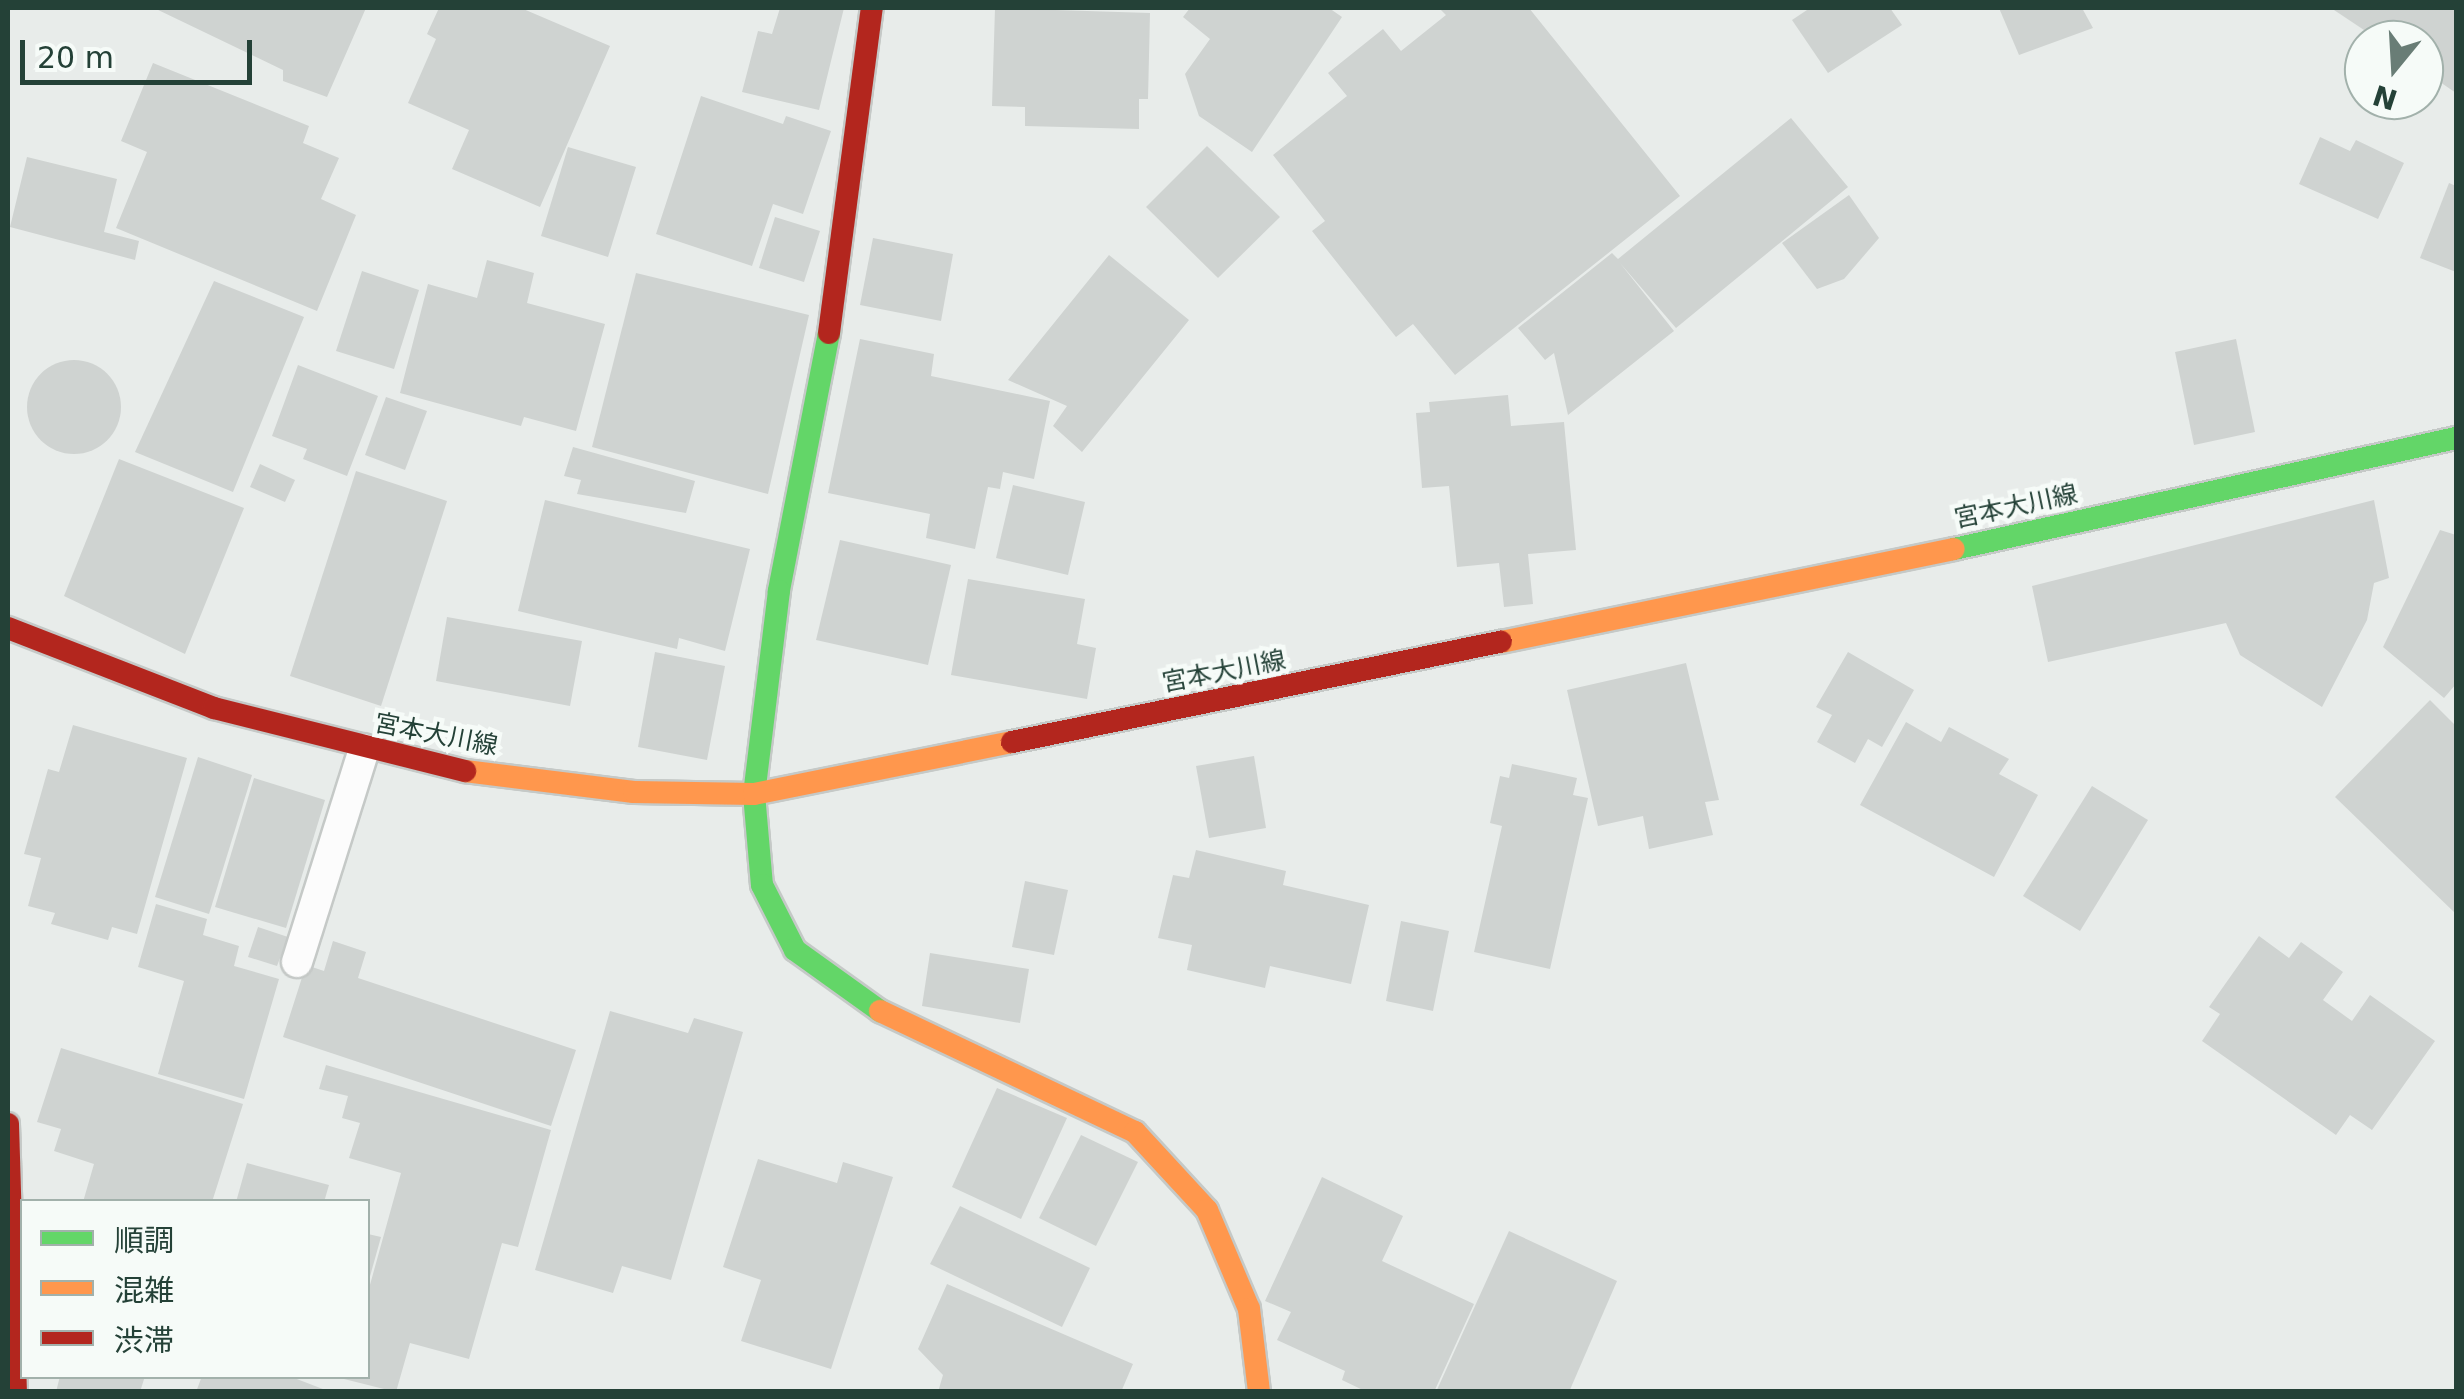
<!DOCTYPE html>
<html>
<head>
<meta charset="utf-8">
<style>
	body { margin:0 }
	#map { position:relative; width:2464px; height:1399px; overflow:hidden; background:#e8ecea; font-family:"DejaVu Sans","Noto Sans JP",sans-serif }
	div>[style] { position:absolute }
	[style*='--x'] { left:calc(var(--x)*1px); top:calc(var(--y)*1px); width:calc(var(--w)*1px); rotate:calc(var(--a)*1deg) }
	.building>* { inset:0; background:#cfd3d1 }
	.round { border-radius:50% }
	.roads { filter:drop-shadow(2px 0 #c5c9c7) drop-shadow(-2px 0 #c5c9c7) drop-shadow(0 2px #c5c9c7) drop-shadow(0 -2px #c5c9c7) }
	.lane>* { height:30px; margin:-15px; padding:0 15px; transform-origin:15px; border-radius:15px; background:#fcfcfc }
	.fast>* { height:22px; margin:-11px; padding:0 11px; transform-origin:11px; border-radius:11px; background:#63d668 }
	.slow>* { height:22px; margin:-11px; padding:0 11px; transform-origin:11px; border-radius:11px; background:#ff974d }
	.jam>* { height:22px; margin:-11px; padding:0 11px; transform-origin:11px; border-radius:11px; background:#b3261e }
	span { translate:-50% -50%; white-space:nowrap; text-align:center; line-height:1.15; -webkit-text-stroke:9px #f6fbf8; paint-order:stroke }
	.street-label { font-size:25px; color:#244137 }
	.frame { position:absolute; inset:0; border:10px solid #244137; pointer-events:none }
	.legend { position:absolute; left:20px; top:1199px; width:350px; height:180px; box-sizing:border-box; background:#f6fbf8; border:2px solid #a2b1ab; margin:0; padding:12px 18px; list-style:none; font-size:30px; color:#244137 }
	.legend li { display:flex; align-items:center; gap:20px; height:50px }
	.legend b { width:50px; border:2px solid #a2b1ab }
	.north { position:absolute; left:2344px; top:20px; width:100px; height:100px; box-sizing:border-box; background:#f6fbf8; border:2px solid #a2b1ab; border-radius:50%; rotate:198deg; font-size:28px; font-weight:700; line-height:40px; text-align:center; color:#244137 }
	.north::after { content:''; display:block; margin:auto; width:35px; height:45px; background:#697d76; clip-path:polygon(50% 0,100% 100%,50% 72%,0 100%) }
	.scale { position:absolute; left:20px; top:40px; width:232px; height:45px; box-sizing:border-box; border:5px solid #244137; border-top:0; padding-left:12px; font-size:30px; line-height:35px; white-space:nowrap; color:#244137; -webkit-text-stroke:8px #f6fbf8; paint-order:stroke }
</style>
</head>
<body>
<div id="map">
	<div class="building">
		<i style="clip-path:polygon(154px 8px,366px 8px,327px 97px,283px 81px,283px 70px)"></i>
		<i style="clip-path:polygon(439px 8px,521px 8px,610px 46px,540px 207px,452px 169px,469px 130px,408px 103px,436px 39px,427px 34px)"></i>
		<i style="clip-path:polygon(780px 8px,844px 8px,819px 110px,742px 92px,758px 31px,772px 34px)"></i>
		<i style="clip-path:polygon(995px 8px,1150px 13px,1148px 99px,1139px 99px,1139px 129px,1025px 126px,1025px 107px,992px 106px)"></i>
		<i style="clip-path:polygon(1190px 8px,1329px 8px,1342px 17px,1252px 152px,1199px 116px,1185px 74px,1210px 39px,1183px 17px)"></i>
		<i style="clip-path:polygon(1439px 8px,1529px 8px,1680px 196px,1455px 375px,1413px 324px,1396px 337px,1312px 231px,1325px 221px,1273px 155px,1347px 96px,1328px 73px,1383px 29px,1401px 51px,1446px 15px)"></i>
		<i style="clip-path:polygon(1810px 8px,1890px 8px,1902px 25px,1828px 73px,1792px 20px)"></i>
		<i style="clip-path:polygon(1999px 8px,2082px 8px,2093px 28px,2019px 55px)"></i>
		<i style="clip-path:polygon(2331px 8px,2456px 8px,2456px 93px,2424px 71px,2424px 40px,2379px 40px)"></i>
		<i style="clip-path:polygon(153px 63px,309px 126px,303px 143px,339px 158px,321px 199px,356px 215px,317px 311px,116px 228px,147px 152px,121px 141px)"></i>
		<i style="clip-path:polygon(701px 96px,783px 124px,786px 116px,831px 131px,803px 214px,773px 204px,752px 266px,656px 234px)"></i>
		<i style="clip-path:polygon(1791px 118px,1848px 187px,1676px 328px,1620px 263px,1674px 331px,1568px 415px,1554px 353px,1545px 360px,1518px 328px,1612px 253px,1618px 259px)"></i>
		<i style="clip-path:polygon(2320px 137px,2350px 151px,2356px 140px,2404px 163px,2378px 219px,2299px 184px)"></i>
		<i style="clip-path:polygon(1207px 146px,1280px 217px,1218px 278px,1146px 207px)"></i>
		<i style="clip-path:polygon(568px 147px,636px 167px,608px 257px,541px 236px)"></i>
		<i style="clip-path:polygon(27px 157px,117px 179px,104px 232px,139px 241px,135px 260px,10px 227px)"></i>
		<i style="clip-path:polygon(2449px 183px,2456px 186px,2456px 272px,2420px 258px)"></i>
		<i style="clip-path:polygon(1849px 195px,1879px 238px,1844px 279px,1817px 289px,1782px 243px)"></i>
		<i style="clip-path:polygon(775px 217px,820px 231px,804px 282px,759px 268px)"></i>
		<i style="clip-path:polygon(873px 238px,953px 254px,941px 321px,860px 305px)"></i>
		<i style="clip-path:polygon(1109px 255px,1189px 320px,1082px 452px,1053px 426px,1067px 406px,1008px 380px)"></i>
		<i style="clip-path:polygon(487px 260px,534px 273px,527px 303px,605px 324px,576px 431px,524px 417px,521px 426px,400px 393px,428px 284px,477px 298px)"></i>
		<i style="clip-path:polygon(362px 271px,419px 290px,394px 369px,336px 351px)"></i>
		<i style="clip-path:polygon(636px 273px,809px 315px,768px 494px,592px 447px)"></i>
		<i style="clip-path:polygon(214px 281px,304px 317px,233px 492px,135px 452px)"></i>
		<i style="clip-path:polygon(860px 339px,934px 354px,931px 376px,1050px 401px,1034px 479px,1003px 472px,1000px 489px,988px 487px,975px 549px,926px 538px,930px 514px,828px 493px)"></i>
		<i style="clip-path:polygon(2236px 339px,2255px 432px,2194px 445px,2175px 352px)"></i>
		<i class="round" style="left:27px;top:360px;width:94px;height:94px"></i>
		<i style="clip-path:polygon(298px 365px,378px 396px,347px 476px,303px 459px,307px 449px,272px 436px)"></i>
		<i style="clip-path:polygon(1508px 395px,1511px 426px,1564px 422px,1576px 550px,1528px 554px,1533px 604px,1504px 607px,1499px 563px,1457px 567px,1449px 486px,1422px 488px,1416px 413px,1430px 412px,1429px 402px)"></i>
		<i style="clip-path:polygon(386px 397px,427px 411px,405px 470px,365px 455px)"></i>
		<i style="clip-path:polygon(573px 447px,695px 481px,686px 513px,577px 494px,581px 480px,564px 476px)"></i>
		<i style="clip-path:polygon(119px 459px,244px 508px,185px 654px,64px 596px)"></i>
		<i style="clip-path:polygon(260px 464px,295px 480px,285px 502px,250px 487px)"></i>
		<i style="clip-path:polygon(356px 471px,447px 501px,381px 706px,290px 676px)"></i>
		<i style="clip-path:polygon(1013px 485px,1085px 502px,1068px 575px,996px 558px)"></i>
		<i style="clip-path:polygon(545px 500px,750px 549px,725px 651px,679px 638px,677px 649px,518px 611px)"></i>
		<i style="clip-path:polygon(2374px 500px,2389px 578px,2374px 583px,2367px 620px,2322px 707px,2240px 655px,2226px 623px,2048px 662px,2032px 586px)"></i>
		<i style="clip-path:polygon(2440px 530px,2456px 535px,2456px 684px,2444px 698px,2383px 647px)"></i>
		<i style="clip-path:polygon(840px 540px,951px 565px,928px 665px,816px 640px)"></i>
		<i style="clip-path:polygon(968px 579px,1085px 599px,1077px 644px,1096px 648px,1087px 699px,951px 675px)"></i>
		<i style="clip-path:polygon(447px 617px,582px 641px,570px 706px,436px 681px)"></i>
		<i style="clip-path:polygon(655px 652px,725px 666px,707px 760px,638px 747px)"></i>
		<i style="clip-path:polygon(1848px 652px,1914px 690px,1882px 747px,1868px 739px,1855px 763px,1817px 742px,1832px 715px,1816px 707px)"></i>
		<i style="clip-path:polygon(1686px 663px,1719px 800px,1705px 802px,1713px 835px,1649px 849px,1643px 816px,1598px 826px,1567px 690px)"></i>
		<i style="clip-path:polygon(2430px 700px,2456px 726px,2456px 914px,2335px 797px)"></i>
		<i style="clip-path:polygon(1906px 722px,1941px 742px,1949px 727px,2009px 759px,1999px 774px,2038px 795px,1994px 877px,1860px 805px)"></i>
		<i style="clip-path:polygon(73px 725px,187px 758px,137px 934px,112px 927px,108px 940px,51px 924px,55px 913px,28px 906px,41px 858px,24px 854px,48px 769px,59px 772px)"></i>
		<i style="clip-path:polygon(1254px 756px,1266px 828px,1209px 838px,1196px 766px)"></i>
		<i style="clip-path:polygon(198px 757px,252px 775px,209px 914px,155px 897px)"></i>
		<i style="clip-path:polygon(1512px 764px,1577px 778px,1573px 795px,1588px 798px,1550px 969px,1474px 952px,1502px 826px,1490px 823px,1500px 776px,1509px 778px)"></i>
		<i style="clip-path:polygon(254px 778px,325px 800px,286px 928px,215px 907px)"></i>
		<i style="clip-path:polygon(2092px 786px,2148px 820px,2080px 931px,2023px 896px)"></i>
		<i style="clip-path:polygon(1196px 850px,1286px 871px,1283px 885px,1369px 905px,1351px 984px,1270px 966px,1265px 988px,1187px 970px,1192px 945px,1158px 938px,1173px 875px,1189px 878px)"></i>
		<i style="clip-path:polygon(1025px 881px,1068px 890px,1054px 955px,1012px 947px)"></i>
		<i style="clip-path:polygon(156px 904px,207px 919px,203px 935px,239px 946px,234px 966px,279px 979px,244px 1099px,158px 1074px,184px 981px,138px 967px)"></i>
		<i style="clip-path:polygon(1401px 921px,1449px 931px,1433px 1011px,1386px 1001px)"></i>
		<i style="clip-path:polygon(258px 927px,288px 937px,277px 966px,248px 957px)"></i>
		<i style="clip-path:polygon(2259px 936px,2289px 958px,2301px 942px,2343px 972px,2323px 1000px,2352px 1021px,2370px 995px,2435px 1041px,2372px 1130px,2350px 1115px,2336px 1135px,2202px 1041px,2220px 1014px,2209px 1007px)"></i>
		<i style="clip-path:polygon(333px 941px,366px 952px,358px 978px,576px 1050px,551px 1126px,283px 1037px,306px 965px,324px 971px)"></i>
		<i style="clip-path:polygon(930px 953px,1029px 969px,1020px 1023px,922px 1006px)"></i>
		<i style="clip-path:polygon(610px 1011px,688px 1033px,694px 1018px,743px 1032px,671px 1280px,622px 1266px,613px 1293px,535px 1270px)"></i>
		<i style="clip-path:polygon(61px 1048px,243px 1104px,212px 1202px,83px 1202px,94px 1164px,54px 1151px,61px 1129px,37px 1122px)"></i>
		<i style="clip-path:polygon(326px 1065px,551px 1130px,518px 1247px,502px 1243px,469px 1359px,410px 1343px,396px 1392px,336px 1377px,368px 1376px,368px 1292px,401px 1173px,349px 1158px,360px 1123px,342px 1118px,348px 1096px,319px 1089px)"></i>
		<i style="clip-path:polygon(997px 1088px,1067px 1118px,1021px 1219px,952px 1187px)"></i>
		<i style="clip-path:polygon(1081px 1135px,1138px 1162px,1096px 1246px,1039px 1218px)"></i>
		<i style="clip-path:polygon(758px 1159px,837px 1183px,843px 1162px,893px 1177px,831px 1369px,741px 1341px,761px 1280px,723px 1267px)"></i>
		<i style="clip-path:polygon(247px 1163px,329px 1185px,324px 1202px,236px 1202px)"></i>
		<i style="clip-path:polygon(1322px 1177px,1403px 1216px,1382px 1261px,1474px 1304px,1434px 1392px,1367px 1392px,1342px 1380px,1345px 1371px,1277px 1340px,1291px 1312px,1265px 1301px)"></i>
		<i style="clip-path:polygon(960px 1206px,1090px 1268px,1062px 1327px,930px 1264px)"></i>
		<i style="clip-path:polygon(1509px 1231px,1617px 1281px,1569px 1392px,1436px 1392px)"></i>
		<i style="clip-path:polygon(368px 1234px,381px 1237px,369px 1280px,368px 1280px)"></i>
		<i style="clip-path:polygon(947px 1284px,1133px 1364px,1121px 1392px,938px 1392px,943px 1375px,918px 1349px)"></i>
		<i style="clip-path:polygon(60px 1376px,145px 1376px,140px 1392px,56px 1392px)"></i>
		<i style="clip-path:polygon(202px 1376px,289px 1376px,328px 1391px,196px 1392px)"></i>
	</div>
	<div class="roads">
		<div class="lane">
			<i style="--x:297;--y:962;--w:223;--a:-72.5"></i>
		</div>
		<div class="fast">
			<i style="--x:829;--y:333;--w:263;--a:101"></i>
			<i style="--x:779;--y:591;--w:205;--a:97"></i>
			<i style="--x:754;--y:794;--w:91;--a:85"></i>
			<i style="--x:762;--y:885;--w:73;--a:63.1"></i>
			<i style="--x:795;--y:950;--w:105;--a:35.7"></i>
			<i style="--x:1954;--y:549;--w:514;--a:-12.47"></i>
		</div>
		<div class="slow">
			<i style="--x:1501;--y:642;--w:462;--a:-11.6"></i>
			<i style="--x:465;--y:771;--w:170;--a:7.1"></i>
			<i style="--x:634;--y:792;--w:120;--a:1"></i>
			<i style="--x:754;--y:794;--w:263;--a:-11.4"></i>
			<i style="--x:880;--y:1011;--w:282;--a:25.4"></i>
			<i style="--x:1135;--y:1132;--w:106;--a:47.3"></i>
			<i style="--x:1207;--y:1210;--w:108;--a:67"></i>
			<i style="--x:1249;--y:1309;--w:84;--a:83.1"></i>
		</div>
		<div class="jam">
			<i style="--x:829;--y:333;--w:328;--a:-82.5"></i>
			<i style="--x:8;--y:628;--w:221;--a:21.2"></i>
			<i style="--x:214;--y:708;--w:259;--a:14.1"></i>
			<i style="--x:1012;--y:742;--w:499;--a:-11.6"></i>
			<i style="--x:8;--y:1124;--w:268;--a:88.3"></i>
		</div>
	</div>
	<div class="street-label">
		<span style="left:2016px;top:507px;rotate:-12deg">宮本大川線</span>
		<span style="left:1224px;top:672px;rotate:-11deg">宮本大川線</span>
		<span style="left:436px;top:735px;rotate:11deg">宮本大川線</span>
	</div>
	<div class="frame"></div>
	<ul class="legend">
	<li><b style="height:12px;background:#63d668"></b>順調</li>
	<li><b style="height:12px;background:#ff974d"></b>混雑</li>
	<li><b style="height:12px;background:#b3261e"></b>渋滞</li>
	</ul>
	<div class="north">N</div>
	<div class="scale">20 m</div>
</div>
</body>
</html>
